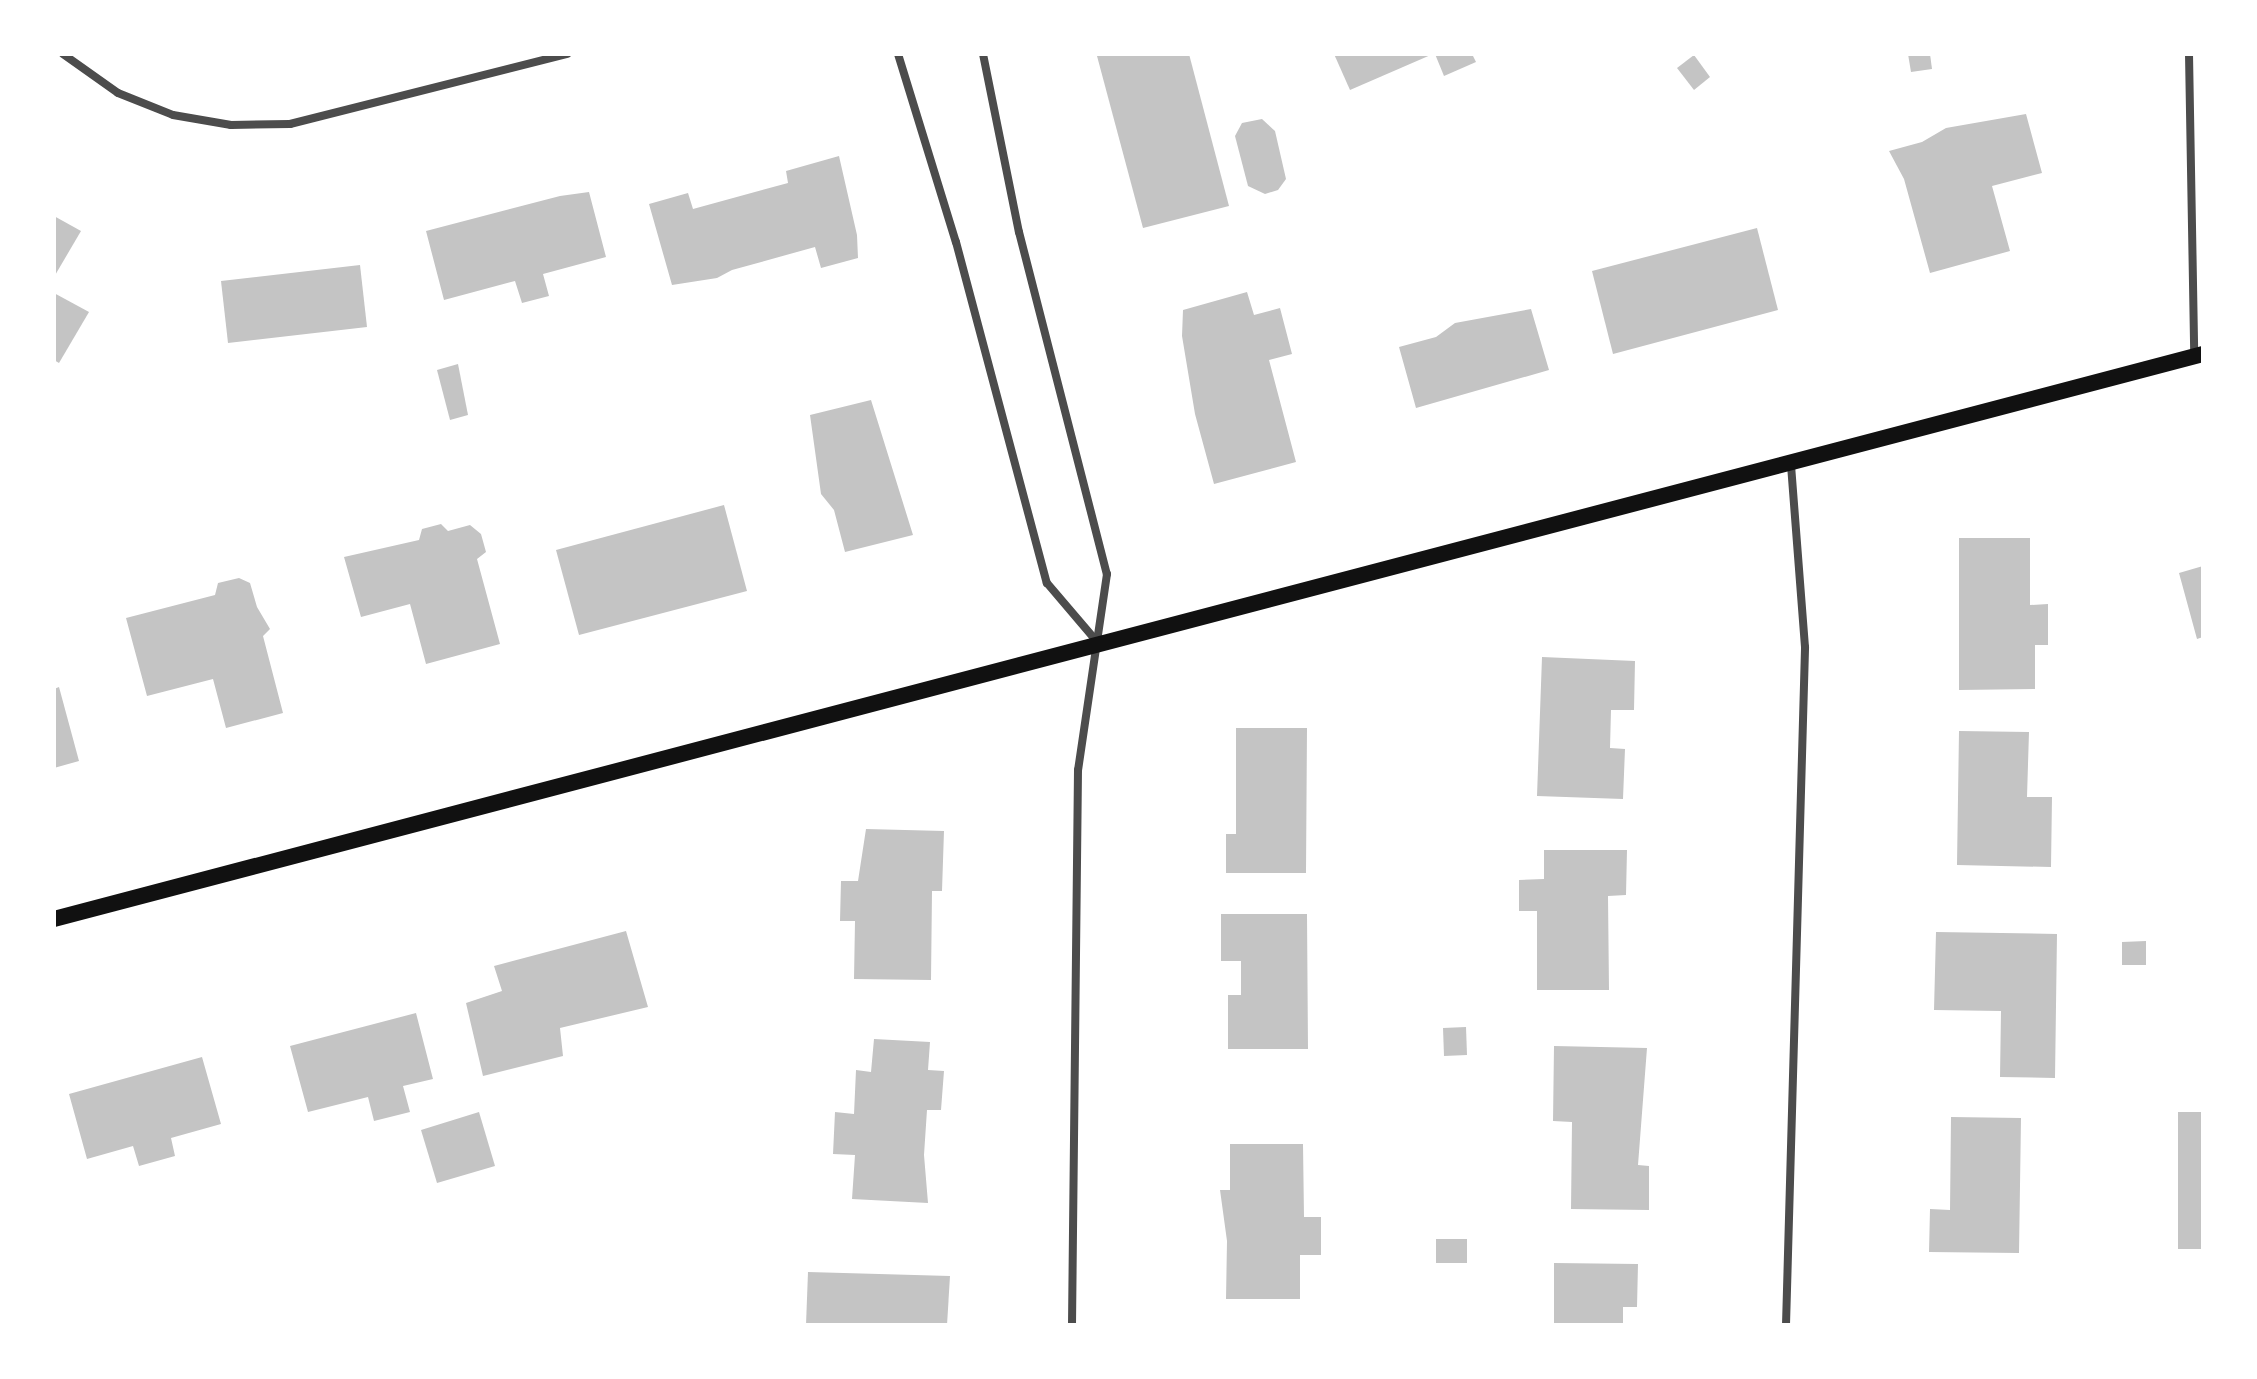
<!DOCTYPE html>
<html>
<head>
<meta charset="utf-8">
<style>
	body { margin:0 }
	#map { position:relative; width:2257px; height:1379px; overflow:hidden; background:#fff; font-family:Ubuntu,sans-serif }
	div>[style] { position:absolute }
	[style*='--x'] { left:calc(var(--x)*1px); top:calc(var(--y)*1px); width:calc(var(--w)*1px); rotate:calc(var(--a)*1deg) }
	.building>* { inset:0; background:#c4c4c4 }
	.minor>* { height:8px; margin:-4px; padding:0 4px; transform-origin:4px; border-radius:4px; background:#4c4c4c }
	.secondary>* { height:16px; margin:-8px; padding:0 8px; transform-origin:8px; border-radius:8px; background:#111 }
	span { translate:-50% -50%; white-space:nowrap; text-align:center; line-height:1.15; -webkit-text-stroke:8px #fff; paint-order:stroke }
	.frame { position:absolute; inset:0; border:56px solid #fff; pointer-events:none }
</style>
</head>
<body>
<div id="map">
	<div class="building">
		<i style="clip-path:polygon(1103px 54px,1189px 54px,1229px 206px,1143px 228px,1097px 56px)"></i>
		<i style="clip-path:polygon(1334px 54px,1433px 54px,1350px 90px)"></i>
		<i style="clip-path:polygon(1435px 54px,1472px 54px,1476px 62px,1444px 76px)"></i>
		<i style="clip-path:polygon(1908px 54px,1930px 54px,1932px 69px,1911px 72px)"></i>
		<i style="clip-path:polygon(1694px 55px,1710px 77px,1694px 90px,1677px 68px)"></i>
		<i style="clip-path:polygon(2026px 114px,2042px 173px,1992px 186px,2010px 251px,1930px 273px,1904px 179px,1889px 151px,1922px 142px,1946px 128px)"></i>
		<i style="clip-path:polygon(1262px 119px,1275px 131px,1286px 179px,1278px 190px,1265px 194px,1248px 186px,1235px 136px,1242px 123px)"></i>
		<i style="clip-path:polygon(839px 156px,857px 235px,858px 258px,821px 268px,815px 247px,732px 270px,717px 278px,672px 285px,649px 204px,688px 193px,693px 209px,788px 183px,786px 171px)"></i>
		<i style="clip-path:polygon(589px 192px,606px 257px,543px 274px,549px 296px,522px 303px,515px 281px,444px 300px,426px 231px,560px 196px)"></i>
		<i style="clip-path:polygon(54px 216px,81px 231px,54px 277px)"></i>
		<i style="clip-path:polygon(1757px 228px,1778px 310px,1613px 354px,1592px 271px)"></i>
		<i style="clip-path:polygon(360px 265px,367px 327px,228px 343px,221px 281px)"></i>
		<i style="clip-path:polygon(1247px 292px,1254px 315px,1280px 308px,1292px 354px,1269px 360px,1296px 462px,1214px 484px,1195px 414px,1182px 336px,1183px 310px)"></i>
		<i style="clip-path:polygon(54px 293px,89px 312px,59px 363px,54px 360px)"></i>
		<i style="clip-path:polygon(1531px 309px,1549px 370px,1416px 408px,1399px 347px,1436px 337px,1455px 323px)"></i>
		<i style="clip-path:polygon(458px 364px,468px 415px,450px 420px,437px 370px)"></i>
		<i style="clip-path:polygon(871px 400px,913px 535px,845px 552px,834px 510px,821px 494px,810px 415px)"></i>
		<i style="clip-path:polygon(724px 505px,747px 591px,579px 635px,556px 550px)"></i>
		<i style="clip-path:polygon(441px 524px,448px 531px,470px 525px,481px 534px,486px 552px,477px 559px,500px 644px,426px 664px,410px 604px,361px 617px,344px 557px,419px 540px,422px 529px)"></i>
		<i style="clip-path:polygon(1959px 538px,2030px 538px,2030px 605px,2048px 604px,2048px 645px,2035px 645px,2035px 689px,1959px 690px)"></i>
		<i style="clip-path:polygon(2203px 566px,2203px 637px,2197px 639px,2179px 573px)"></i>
		<i style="clip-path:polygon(239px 578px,250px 583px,257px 607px,270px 629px,263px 636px,283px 713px,226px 728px,213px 679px,147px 696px,126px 618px,215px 595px,218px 583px)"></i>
		<i style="clip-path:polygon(1542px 657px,1635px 661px,1634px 710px,1611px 710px,1610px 748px,1625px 749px,1623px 799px,1537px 796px)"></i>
		<i style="clip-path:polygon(59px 687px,79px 761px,54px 768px,54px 689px)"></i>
		<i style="clip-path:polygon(1236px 728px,1307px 728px,1306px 873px,1226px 873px,1226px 834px,1236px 834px)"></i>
		<i style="clip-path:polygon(1959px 731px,2029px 732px,2027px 797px,2052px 797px,2051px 867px,1957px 865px)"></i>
		<i style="clip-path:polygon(866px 829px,944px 831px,942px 891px,932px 891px,931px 980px,854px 979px,855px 921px,840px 921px,841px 881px,858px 881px)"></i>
		<i style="clip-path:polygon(1544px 850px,1627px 850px,1626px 895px,1608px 896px,1609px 990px,1537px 990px,1537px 911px,1519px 911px,1519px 880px,1544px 879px)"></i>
		<i style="clip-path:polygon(1221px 914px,1307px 914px,1308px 1049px,1228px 1049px,1228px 995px,1241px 995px,1241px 961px,1221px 961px)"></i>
		<i style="clip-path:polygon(626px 931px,648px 1007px,560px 1028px,563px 1056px,483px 1076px,466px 1003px,502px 991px,494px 966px)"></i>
		<i style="clip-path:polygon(1936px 932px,2057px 934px,2055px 1078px,2000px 1077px,2001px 1011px,1934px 1010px)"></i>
		<i style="clip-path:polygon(2146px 941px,2146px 965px,2122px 965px,2122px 942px)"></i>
		<i style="clip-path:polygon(416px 1013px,433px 1079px,403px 1086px,410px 1112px,374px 1121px,368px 1097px,308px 1112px,290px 1046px)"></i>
		<i style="clip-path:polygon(1466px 1027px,1467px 1055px,1444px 1056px,1443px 1028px)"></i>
		<i style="clip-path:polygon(874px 1039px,930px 1042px,928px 1070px,944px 1071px,941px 1110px,927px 1110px,924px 1155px,928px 1203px,852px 1199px,855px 1155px,833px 1154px,835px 1112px,854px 1114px,856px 1070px,871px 1072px)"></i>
		<i style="clip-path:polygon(1554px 1046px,1647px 1048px,1638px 1165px,1649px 1166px,1649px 1210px,1571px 1209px,1572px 1122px,1553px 1121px)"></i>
		<i style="clip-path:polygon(202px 1057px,221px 1124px,171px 1138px,175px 1156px,139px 1166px,133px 1146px,87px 1159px,69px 1094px)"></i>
		<i style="clip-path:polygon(479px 1112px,495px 1166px,437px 1183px,421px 1130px)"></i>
		<i style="clip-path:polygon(2178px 1112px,2203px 1112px,2203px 1249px,2178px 1249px)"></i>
		<i style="clip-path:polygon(1951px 1117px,2021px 1118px,2019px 1253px,1929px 1252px,1930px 1209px,1950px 1210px)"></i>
		<i style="clip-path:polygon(1230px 1144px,1303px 1144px,1304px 1217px,1321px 1217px,1321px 1255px,1300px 1255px,1300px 1299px,1226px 1299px,1227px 1241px,1220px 1190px,1230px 1190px)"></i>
		<i style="clip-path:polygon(1436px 1239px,1467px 1239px,1467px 1263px,1436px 1263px)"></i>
		<i style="clip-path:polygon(1554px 1263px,1638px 1264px,1637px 1307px,1623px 1307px,1623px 1325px,1554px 1325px)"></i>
		<i style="clip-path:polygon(808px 1272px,950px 1276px,947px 1325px,806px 1325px)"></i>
	</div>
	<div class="minor">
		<i style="--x:63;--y:54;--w:67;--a:35.3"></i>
		<i style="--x:118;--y:93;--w:59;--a:21.8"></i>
		<i style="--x:173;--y:115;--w:59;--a:9.8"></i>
		<i style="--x:231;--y:125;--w:59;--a:-1"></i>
		<i style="--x:290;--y:124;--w:286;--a:-14.2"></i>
		<i style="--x:898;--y:54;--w:197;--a:72.9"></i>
		<i style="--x:956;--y:242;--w:353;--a:75.1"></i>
		<i style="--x:1047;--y:583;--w:80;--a:49.6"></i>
		<i style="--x:983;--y:54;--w:182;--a:78.6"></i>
		<i style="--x:1019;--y:232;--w:353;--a:75.6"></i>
		<i style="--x:1107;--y:574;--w:198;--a:98.4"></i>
		<i style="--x:1078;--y:770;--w:555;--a:90.62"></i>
		<i style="--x:2189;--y:54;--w:301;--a:89"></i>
		<i style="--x:1786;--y:1325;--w:678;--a:-88.39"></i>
		<i style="--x:1805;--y:647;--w:185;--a:-94.4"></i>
	</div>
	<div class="secondary">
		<i style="--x:54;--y:919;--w:2222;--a:-14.73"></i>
	</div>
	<div class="frame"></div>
</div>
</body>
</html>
